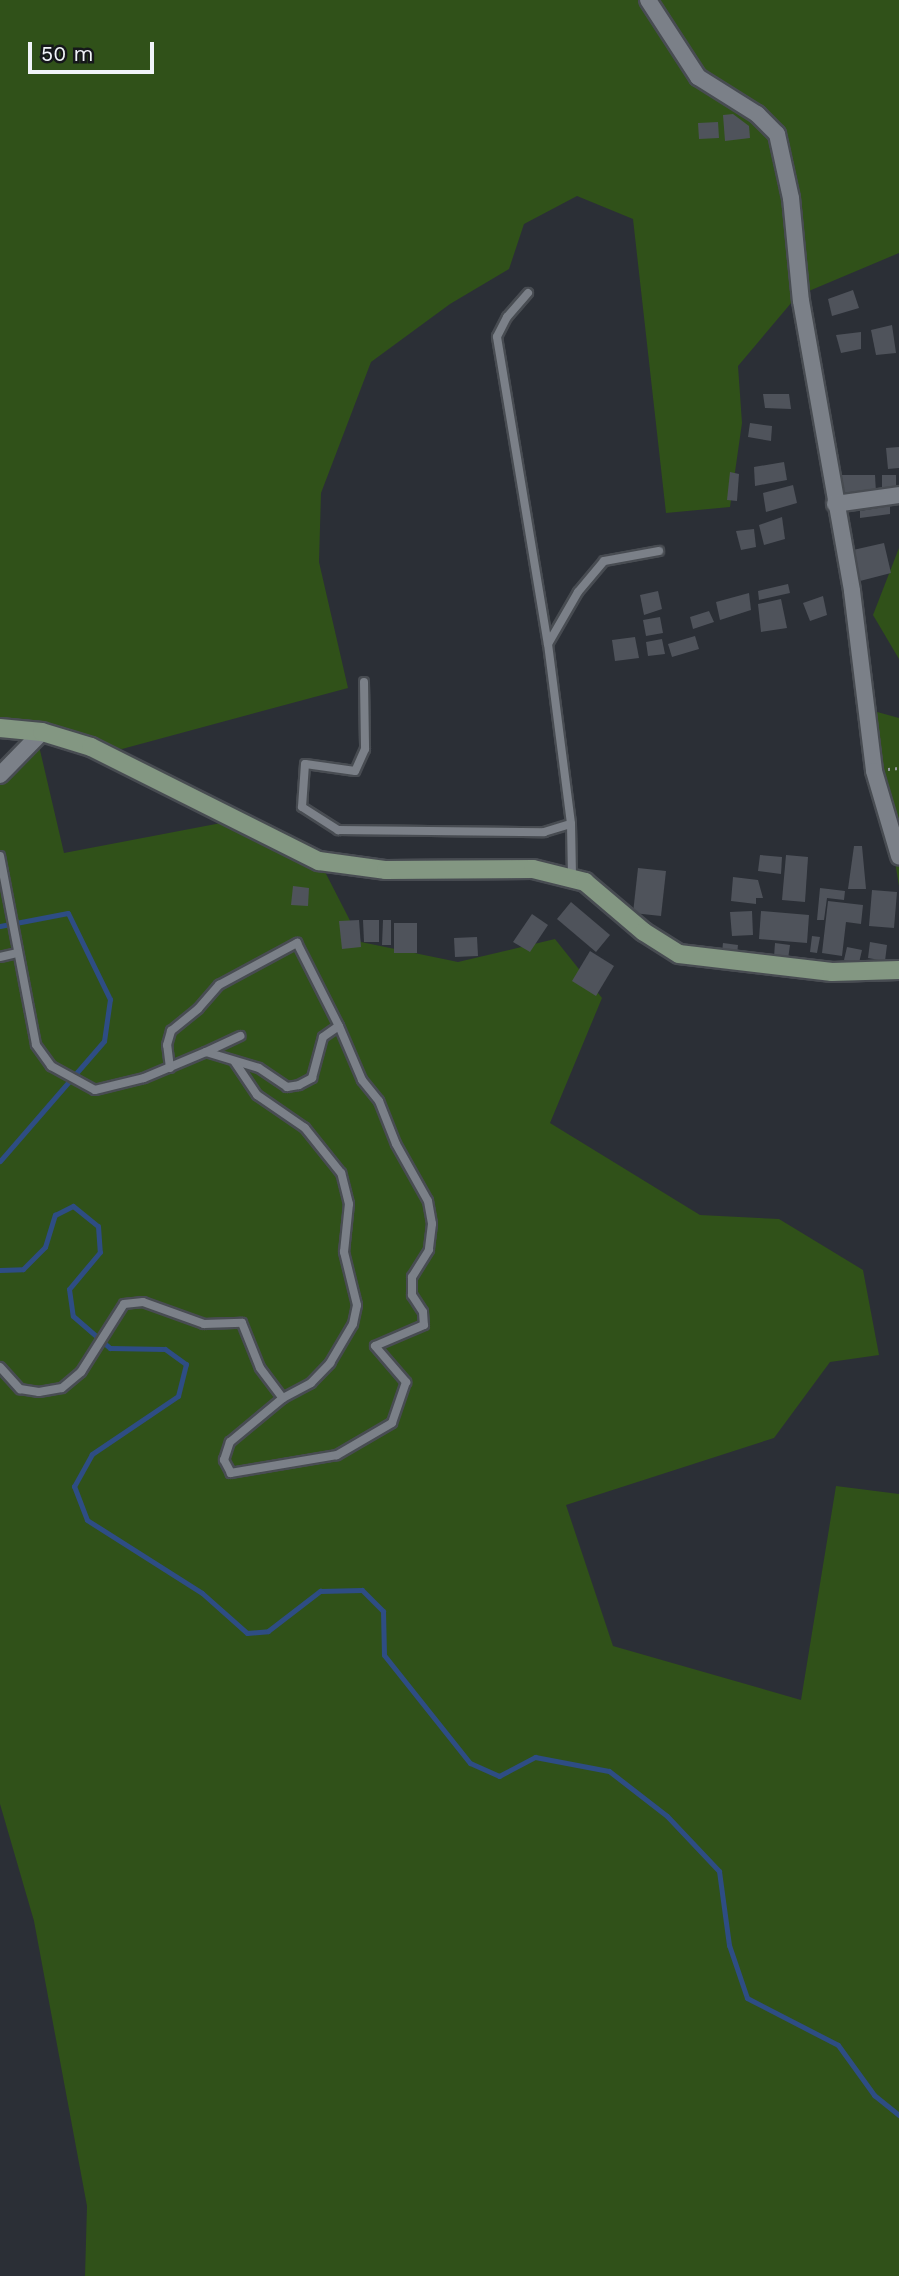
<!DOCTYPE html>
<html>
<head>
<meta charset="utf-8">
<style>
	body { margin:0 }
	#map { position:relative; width:899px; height:2276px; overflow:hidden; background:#2b2f36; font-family:"Work Sans",sans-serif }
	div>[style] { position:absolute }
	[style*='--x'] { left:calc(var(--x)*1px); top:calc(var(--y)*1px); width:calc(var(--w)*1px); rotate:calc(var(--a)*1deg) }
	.green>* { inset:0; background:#305119 }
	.stream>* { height:5px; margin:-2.5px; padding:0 2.5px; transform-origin:2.5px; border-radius:2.5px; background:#2e4d84 }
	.building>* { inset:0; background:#4f535b }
	.path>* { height:2.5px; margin-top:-1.25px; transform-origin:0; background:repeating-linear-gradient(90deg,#979aa0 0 2px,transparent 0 7px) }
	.roads { filter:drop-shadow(2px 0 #484c52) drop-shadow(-2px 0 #484c52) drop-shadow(0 2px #484c52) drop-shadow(0 -2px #484c52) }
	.service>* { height:8px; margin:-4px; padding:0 4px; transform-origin:4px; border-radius:4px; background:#7b8088 }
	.minor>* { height:16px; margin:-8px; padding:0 8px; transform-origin:8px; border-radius:8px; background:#7b8088 }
	.secondary>* { height:18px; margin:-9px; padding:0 9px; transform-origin:9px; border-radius:9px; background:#839782 }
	span { translate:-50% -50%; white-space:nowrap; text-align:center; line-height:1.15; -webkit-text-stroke:5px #15171a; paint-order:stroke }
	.scale { position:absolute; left:28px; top:42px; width:126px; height:32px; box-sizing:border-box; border:4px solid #f1f4f9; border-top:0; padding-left:9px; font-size:21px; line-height:24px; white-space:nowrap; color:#f1f4f9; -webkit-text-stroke:5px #15171a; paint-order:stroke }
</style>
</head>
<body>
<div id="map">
	<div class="green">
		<i style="clip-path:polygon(0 0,899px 0,899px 253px,797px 296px,738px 366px,742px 423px,730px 507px,666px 513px,633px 219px,577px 196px,524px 224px,509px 269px,450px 304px,371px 362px,321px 493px,319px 562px,348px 688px,122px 749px,36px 733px,64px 853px,242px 819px,322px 866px,361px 942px,458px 962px,555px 939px,602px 998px,550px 1123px,700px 1215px,779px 1219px,863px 1270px,879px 1355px,830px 1362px,774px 1438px,566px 1505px,613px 1646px,801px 1700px,836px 1486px,899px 1494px,899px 2276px,85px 2276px,87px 2206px,34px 1921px,0 1804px,0 767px,35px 733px,0 725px)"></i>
		<i style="clip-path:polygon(899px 548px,899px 659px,873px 615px)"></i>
		<i style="clip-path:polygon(870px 710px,899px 718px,899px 886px,889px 826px)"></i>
	</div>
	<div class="stream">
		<i style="--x:0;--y:926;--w:69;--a:-10.8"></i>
		<i style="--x:68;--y:913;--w:96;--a:64"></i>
		<i style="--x:110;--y:999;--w:42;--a:98.1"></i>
		<i style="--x:104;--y:1041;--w:159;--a:130.9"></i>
		<i style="--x:0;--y:1270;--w:23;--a:-2"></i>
		<i style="--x:23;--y:1269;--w:31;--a:-45"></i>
		<i style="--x:45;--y:1247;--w:34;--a:-73"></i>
		<i style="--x:55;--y:1215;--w:20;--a:-27"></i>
		<i style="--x:73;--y:1206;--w:32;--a:39"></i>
		<i style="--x:98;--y:1226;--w:26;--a:86"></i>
		<i style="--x:100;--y:1252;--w:48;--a:130"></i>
		<i style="--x:69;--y:1289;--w:27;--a:82"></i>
		<i style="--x:73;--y:1316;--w:49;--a:40.9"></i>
		<i style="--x:110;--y:1348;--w:55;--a:1"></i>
		<i style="--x:165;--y:1349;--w:26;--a:36"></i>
		<i style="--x:186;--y:1364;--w:33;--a:104"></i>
		<i style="--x:178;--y:1396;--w:104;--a:146"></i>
		<i style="--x:92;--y:1454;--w:37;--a:119"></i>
		<i style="--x:74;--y:1486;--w:36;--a:69"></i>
		<i style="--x:87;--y:1520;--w:136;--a:32.4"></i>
		<i style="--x:202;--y:1593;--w:60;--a:41.6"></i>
		<i style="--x:247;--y:1633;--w:21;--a:-5"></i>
		<i style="--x:268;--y:1631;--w:66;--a:-37.6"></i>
		<i style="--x:320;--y:1591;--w:42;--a:-1.4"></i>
		<i style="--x:362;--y:1590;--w:30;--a:45"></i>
		<i style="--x:383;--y:1611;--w:44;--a:88.7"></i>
		<i style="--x:384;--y:1655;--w:138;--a:51.5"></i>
		<i style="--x:470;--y:1763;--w:32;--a:24"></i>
		<i style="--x:499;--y:1776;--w:41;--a:-27.8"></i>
		<i style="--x:535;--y:1757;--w:75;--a:10.7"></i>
		<i style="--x:609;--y:1771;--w:73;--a:37.8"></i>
		<i style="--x:667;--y:1816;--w:76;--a:46.6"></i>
		<i style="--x:719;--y:1871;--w:75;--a:82.3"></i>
		<i style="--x:729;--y:1945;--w:56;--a:71.2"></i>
		<i style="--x:747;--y:1998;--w:102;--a:27.3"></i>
		<i style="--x:838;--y:2045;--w:62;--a:54.2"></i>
		<i style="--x:874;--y:2095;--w:32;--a:39"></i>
	</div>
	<div class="building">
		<i style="clip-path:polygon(733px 114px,749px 126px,750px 138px,725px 141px,723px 115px)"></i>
		<i style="clip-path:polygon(718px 122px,719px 138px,699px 139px,698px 123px)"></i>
		<i style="clip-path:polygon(853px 290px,859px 308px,832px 316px,828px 299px)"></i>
		<i style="clip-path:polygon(892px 325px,896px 353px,876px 355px,871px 330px)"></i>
		<i style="clip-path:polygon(861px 332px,861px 349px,841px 353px,836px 335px)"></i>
		<i style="clip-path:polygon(763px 394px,789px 394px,791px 409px,765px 408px)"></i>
		<i style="clip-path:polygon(750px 423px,772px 426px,771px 441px,748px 437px)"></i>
		<i style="clip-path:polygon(899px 447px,899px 468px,888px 469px,886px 448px)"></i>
		<i style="clip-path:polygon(784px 462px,787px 480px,755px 486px,754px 467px)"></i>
		<i style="clip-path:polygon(730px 472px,739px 474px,737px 501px,727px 500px)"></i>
		<i style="clip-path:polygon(838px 475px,875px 475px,876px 493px,837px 492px)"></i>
		<i style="clip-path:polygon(882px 475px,896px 475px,896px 495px,882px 495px)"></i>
		<i style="clip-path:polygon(793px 485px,797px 503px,766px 512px,763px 493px)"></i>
		<i style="clip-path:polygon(890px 506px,890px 514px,860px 518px,860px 511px)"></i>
		<i style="clip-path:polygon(782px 517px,785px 539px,764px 545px,759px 525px)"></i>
		<i style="clip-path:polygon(754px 529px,756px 547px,741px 550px,736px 531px)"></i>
		<i style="clip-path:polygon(884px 543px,891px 573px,860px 581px,853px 550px)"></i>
		<i style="clip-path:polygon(788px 584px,790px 593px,759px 600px,758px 591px)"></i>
		<i style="clip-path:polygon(658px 591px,662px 609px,644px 615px,640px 595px)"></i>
		<i style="clip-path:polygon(749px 593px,751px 610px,720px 620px,716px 602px)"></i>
		<i style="clip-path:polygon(823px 596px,827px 615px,810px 621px,803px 603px)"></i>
		<i style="clip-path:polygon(781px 599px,787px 628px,761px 632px,758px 604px)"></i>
		<i style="clip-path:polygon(709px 611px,714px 622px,693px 629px,690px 617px)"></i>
		<i style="clip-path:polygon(660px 617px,663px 633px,646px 636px,643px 620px)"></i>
		<i style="clip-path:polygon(695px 636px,699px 649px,672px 657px,668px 644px)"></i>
		<i style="clip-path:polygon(635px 637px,639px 658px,615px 661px,612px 640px)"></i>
		<i style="clip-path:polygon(662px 639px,665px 654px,648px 656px,646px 642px)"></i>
		<i style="clip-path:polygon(854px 846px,862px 846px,866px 889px,848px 889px)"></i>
		<i style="clip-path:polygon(760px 855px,782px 857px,781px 874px,758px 871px)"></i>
		<i style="clip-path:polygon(786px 855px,808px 857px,805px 902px,782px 900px)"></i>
		<i style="clip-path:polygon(638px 868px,666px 871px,661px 916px,633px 913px)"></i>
		<i style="clip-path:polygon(733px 877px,758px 880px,763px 898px,756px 898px,756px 904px,731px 901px)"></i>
		<i style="clip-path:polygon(293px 886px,309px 888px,308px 906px,291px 905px)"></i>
		<i style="clip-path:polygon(820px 888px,845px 891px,844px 900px,827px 898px,824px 920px,817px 920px)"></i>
		<i style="clip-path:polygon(872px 890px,897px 892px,894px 928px,869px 926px)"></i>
		<i style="clip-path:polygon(828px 901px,863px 905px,861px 924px,846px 922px,842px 956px,822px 953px)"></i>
		<i style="clip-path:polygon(571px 902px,610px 935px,596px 952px,557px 919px)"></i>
		<i style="clip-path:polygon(752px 911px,753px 935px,732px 936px,730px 912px)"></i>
		<i style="clip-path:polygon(761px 911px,809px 915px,807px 943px,759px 939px)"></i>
		<i style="clip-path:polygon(532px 914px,548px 925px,530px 952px,513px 942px)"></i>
		<i style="clip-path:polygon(359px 920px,361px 947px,342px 949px,339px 921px)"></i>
		<i style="clip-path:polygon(363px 920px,379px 920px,379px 942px,364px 942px)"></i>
		<i style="clip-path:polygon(383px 920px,391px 920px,391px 945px,382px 945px)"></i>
		<i style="clip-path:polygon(394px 923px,417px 923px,417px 953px,394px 953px)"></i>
		<i style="clip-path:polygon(812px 936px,820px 937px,817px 953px,810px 952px)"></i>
		<i style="clip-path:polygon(477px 937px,478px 956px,455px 957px,454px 938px)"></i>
		<i style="clip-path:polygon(870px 942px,887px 945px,885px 961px,868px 958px)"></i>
		<i style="clip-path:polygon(723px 943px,738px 945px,737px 954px,722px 952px)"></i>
		<i style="clip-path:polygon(775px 943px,790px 945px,788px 959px,774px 957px)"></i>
		<i style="clip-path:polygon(847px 947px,862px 950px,859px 963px,844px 960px)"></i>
		<i style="clip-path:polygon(590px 951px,614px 966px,596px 996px,572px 981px)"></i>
	</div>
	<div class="path">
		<i style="--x:888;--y:769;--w:11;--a:-5"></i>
	</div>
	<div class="roads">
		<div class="service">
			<i style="--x:528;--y:293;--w:32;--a:131"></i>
			<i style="--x:507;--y:317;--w:22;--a:117"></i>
			<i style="--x:497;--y:337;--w:311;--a:80.6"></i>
			<i style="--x:548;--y:644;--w:181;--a:82.7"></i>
			<i style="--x:571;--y:824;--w:53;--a:88.9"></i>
			<i style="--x:548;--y:644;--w:60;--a:-60"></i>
			<i style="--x:578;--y:592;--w:40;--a:-50"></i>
			<i style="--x:604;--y:561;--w:56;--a:-10.3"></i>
			<i style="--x:364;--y:682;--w:67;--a:89.1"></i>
			<i style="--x:365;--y:749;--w:24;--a:114"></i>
			<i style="--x:355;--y:771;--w:50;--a:-172"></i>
			<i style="--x:305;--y:764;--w:43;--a:94"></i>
			<i style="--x:302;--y:807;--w:43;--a:32.6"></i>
			<i style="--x:338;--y:830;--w:206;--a:0.6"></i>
			<i style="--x:544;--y:832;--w:28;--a:-17"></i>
			<i style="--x:0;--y:856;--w:192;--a:79.2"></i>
			<i style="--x:36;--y:1045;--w:26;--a:54"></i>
			<i style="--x:51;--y:1066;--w:50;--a:28.6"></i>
			<i style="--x:95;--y:1090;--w:50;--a:-13.8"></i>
			<i style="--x:144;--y:1078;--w:67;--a:-22.8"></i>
			<i style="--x:206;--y:1052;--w:55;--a:16.8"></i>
			<i style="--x:259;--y:1068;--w:34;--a:34"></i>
			<i style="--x:287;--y:1087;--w:12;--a:-9"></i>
			<i style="--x:299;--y:1085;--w:15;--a:-28"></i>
			<i style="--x:312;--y:1078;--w:42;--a:-75"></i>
			<i style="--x:323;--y:1037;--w:19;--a:-35"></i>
			<i style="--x:339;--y:1026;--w:59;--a:66.9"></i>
			<i style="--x:362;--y:1080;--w:27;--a:51"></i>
			<i style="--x:379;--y:1101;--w:46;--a:68.4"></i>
			<i style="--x:396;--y:1144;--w:65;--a:60.7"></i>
			<i style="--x:428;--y:1201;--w:23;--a:80"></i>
			<i style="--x:432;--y:1224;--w:26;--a:97"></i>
			<i style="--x:429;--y:1250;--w:32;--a:122"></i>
			<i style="--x:412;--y:1277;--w:18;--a:90"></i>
			<i style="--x:412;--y:1295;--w:20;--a:57"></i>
			<i style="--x:423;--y:1312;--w:13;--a:86"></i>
			<i style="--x:424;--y:1325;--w:53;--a:156.8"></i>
			<i style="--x:375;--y:1346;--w:48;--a:49.3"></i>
			<i style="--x:406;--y:1382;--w:43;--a:108.9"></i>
			<i style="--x:392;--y:1423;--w:64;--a:149.8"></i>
			<i style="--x:337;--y:1455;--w:108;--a:170.4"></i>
			<i style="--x:231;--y:1473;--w:15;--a:-118"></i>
			<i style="--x:224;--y:1460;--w:19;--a:-72"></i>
			<i style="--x:230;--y:1442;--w:69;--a:-39.7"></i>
			<i style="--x:283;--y:1398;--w:32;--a:-28"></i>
			<i style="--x:311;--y:1383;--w:28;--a:-46"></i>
			<i style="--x:330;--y:1363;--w:45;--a:-59.5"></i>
			<i style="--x:353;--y:1324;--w:19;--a:-78"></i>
			<i style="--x:357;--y:1305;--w:55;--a:-103.8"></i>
			<i style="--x:344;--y:1252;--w:48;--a:-84.1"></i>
			<i style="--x:349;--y:1204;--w:32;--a:-104"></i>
			<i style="--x:341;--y:1173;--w:58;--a:-128.7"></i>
			<i style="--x:305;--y:1128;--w:58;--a:-145.5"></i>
			<i style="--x:257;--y:1095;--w:40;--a:-124"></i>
			<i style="--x:0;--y:957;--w:17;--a:-13"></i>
			<i style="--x:206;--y:1052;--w:38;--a:-25"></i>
			<i style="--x:170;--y:1068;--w:23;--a:-97"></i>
			<i style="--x:167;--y:1045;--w:15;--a:-74"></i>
			<i style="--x:171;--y:1031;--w:35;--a:-39"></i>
			<i style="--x:198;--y:1009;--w:32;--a:-49"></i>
			<i style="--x:219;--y:985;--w:89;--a:-28.3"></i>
			<i style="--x:297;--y:943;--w:93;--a:63.2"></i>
			<i style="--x:0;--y:1367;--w:30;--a:48"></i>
			<i style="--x:20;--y:1389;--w:19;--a:9"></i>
			<i style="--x:39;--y:1392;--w:23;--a:-10"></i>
			<i style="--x:62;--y:1388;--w:25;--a:-40"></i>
			<i style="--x:81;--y:1372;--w:80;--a:-57.7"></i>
			<i style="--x:124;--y:1304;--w:19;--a:-6"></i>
			<i style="--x:143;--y:1302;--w:65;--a:19.8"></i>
			<i style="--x:204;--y:1324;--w:38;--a:-2"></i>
			<i style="--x:242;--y:1323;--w:48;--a:68.2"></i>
			<i style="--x:260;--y:1368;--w:38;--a:53"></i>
		</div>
		<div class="minor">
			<i style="--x:648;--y:0;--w:92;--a:57"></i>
			<i style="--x:698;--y:77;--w:70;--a:32.1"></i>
			<i style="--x:757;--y:114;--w:28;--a:45"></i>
			<i style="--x:777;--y:134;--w:66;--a:77.7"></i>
			<i style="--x:791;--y:198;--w:103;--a:84.5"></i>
			<i style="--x:801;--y:301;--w:294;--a:80"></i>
			<i style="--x:852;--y:591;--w:181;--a:83"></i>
			<i style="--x:874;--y:771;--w:89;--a:73.6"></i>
			<i style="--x:835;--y:504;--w:65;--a:-8"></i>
			<i style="--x:0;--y:775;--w:60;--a:-45.7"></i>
		</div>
		<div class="secondary">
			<i style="--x:0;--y:728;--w:42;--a:5.4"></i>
			<i style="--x:42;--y:732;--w:51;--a:17"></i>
			<i style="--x:91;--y:747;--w:255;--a:26.6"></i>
			<i style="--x:319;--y:861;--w:68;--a:7.7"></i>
			<i style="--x:386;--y:870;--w:147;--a:-0.4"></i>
			<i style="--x:533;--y:869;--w:54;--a:14"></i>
			<i style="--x:585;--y:882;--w:77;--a:40.3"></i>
			<i style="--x:644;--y:932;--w:41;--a:32.2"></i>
			<i style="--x:679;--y:954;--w:154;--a:6.7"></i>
			<i style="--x:832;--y:972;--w:67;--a:-1.7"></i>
		</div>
	</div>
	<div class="scale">50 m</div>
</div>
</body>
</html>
